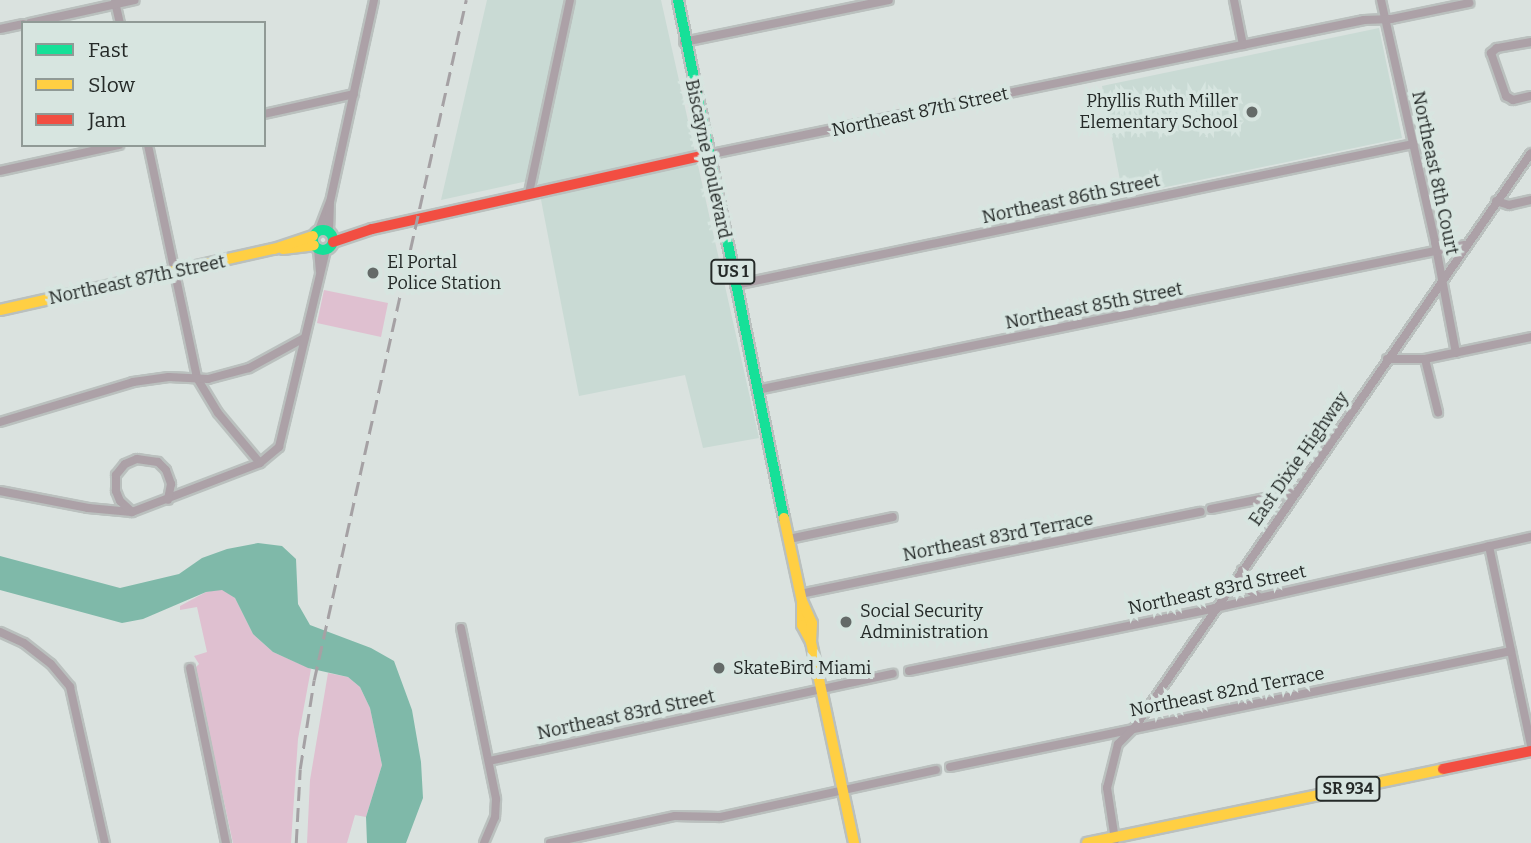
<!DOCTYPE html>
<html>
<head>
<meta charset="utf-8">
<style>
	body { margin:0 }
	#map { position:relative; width:1531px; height:843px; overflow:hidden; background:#dae2df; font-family:Bitter,serif }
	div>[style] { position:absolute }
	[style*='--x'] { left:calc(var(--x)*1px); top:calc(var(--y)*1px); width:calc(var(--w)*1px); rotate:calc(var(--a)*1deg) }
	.built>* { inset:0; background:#c9dad4 }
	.green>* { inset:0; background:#dfc0d0 }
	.water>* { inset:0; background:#7fb9a9 }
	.roads { filter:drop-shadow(2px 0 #bac0be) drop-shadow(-2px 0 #bac0be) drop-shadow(0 2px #bac0be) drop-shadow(0 -2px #bac0be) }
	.street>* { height:8px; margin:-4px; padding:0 4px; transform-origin:4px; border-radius:4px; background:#aca1a7 }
	.fast>* { height:10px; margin:-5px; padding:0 5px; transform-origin:5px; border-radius:5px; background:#16e098 }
	.fast>.ring { margin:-5px; padding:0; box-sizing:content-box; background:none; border:10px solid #16e098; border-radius:50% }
	.slow>* { height:10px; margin:-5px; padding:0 5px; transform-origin:5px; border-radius:5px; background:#ffcf43 }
	.jam>* { height:10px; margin:-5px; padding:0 5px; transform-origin:5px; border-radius:5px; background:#f24e42 }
	.rail>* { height:2.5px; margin-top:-1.25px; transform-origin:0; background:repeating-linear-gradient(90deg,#a5a1a4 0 14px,transparent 0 21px) }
	.dots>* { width:19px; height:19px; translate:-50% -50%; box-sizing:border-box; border:4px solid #d7e5e0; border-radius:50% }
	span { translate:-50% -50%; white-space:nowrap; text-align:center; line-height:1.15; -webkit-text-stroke:7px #d7e5e0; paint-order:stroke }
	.shield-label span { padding:2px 5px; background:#d7e5e0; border:2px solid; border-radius:5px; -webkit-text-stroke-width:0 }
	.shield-label { font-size:16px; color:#252a28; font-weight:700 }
	.poi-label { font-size:18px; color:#252a28 }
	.right { translate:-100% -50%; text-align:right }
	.left { translate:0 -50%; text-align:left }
	.street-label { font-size:18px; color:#252a28 }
	.legend { position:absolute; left:21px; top:21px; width:245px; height:126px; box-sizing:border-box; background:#d7e5e0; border:2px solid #909a96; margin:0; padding:9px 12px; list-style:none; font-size:21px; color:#252a28 }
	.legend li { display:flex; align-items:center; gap:14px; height:35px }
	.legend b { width:35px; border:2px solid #909a96 }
</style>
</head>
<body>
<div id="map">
	<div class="built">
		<i style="clip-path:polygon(487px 0,661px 0,759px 438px,703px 448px,685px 375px,579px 396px,537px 179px,441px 200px)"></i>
		<i style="clip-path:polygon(1379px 28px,1402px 138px,1123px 196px,1102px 86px)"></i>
	</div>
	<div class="green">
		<i style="clip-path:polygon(324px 290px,388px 303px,381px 337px,317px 323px)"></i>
		<i style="clip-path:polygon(222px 589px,235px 598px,253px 634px,273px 652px,311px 669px,298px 739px,291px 843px,233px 843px,195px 668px,199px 664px,194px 656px,207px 652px,197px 607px,180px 610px,180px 606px,206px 592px)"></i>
		<i style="clip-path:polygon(328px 673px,348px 677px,360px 687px,370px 708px,382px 765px,366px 817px,355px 815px,347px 843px,307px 843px,310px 780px)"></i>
	</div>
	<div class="water">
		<i style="clip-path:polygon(258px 543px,282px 546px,296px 559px,298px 604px,310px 625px,371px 648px,394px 661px,412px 710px,421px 762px,423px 798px,406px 843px,367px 843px,366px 817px,382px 765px,370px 708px,360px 687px,348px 677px,308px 668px,273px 652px,253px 634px,235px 598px,222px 590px,206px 592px,143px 619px,122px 623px,0 590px,0 556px,120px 588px,179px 574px,202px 558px,227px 549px)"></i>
	</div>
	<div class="roads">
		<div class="street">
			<i style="--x:1234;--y:0;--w:46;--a:78.7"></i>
			<i style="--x:1381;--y:0;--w:248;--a:77.4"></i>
			<i style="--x:1435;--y:242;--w:113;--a:79.3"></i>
			<i style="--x:115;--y:2;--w:22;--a:77"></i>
			<i style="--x:30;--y:23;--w:107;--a:-12.4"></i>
			<i style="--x:0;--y:29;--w:24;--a:-12"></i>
			<i style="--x:684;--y:42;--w:209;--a:-11.6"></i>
			<i style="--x:1531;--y:42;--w:35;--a:170"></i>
			<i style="--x:1497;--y:48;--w:8;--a:140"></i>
			<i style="--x:1491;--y:53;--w:46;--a:70.8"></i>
			<i style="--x:1506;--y:96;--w:8;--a:30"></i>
			<i style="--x:1513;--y:100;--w:18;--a:-13"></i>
			<i style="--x:264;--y:114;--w:92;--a:-12.5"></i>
			<i style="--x:148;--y:145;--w:238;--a:78.1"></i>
			<i style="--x:197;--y:378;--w:41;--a:59"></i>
			<i style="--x:218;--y:413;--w:65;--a:50"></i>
			<i style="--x:707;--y:155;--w:671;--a:-11.61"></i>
			<i style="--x:1364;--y:20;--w:27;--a:-2"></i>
			<i style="--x:1391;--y:19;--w:80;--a:-11.6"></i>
			<i style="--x:0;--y:171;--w:122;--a:-12.3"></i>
			<i style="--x:529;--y:193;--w:197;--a:-78"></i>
			<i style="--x:1496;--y:201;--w:14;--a:17"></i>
			<i style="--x:1509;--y:205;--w:23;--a:-13"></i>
			<i style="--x:319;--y:230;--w:30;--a:-69"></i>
			<i style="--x:330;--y:202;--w:207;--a:-77.7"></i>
			<i style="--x:329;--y:231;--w:26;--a:-88"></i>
			<i style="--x:318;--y:249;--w:22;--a:85"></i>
			<i style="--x:735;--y:285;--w:693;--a:-11.75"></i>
			<i style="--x:1387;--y:359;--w:38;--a:0"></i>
			<i style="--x:1425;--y:359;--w:108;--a:-11.7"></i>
			<i style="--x:1425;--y:359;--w:55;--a:76.2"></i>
			<i style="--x:757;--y:390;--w:722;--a:-11.59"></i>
			<i style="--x:0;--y:422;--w:139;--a:-16.7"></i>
			<i style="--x:133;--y:382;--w:36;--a:-8"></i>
			<i style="--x:169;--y:377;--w:39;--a:3"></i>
			<i style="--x:208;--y:379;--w:42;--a:-15"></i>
			<i style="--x:249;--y:368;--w:63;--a:-28.6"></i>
			<i style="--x:0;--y:491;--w:90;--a:10.9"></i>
			<i style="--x:88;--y:508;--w:44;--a:5.2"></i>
			<i style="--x:132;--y:512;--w:137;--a:-20.9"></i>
			<i style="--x:260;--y:463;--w:25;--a:-40"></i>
			<i style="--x:279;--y:447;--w:203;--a:-76.6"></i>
			<i style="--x:1211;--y:509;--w:86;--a:-11.4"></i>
			<i style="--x:132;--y:512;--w:16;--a:-137"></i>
			<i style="--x:120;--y:501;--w:11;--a:-112"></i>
			<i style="--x:116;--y:491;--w:16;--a:-90"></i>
			<i style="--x:116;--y:475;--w:14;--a:-51"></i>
			<i style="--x:125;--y:464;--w:13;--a:-23"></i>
			<i style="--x:137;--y:459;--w:21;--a:8"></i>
			<i style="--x:158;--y:462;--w:11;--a:45"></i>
			<i style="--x:166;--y:470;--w:15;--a:70"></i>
			<i style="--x:171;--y:484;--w:16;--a:101"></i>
			<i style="--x:789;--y:539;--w:106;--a:-11.9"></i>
			<i style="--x:1489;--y:546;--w:203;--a:78.1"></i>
			<i style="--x:1242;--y:570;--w:23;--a:67"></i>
			<i style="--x:1251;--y:591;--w:11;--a:38"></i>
			<i style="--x:800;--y:594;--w:409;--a:-11.6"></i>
			<i style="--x:461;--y:628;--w:175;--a:78.4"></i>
			<i style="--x:496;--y:799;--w:18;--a:93"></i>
			<i style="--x:495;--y:817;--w:28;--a:113"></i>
			<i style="--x:0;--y:632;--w:26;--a:25"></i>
			<i style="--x:24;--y:643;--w:34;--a:38"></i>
			<i style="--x:51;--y:664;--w:30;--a:50"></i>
			<i style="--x:70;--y:687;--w:160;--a:77.4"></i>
			<i style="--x:190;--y:668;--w:179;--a:78.4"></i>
			<i style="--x:909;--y:671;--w:312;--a:-11.6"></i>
			<i style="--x:1215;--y:608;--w:324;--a:-12.7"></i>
			<i style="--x:489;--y:761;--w:413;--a:-12.2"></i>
			<i style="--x:950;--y:767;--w:573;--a:-11.68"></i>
			<i style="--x:1115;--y:840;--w:53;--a:-98.7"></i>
			<i style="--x:1107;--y:788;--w:45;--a:-76"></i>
			<i style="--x:1118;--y:744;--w:24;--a:-45"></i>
			<i style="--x:1135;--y:727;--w:697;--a:-55.4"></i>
			<i style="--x:550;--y:843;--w:128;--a:-12.2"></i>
			<i style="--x:675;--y:816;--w:45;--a:1.3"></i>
			<i style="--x:720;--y:817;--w:221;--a:-12.3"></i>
		</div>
		<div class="fast">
			<i style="--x:678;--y:0;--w:529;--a:78.44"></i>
			<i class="ring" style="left:313px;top:230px;width:10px;height:10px"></i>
		</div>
		<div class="slow">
			<i style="--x:283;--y:249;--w:31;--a:-7"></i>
			<i style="--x:0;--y:310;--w:281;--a:-12.6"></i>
			<i style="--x:274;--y:249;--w:41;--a:-18.4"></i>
			<i style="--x:784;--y:518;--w:85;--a:77.8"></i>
			<i style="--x:802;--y:601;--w:24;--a:90"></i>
			<i style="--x:802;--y:625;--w:19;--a:62"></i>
			<i style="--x:811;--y:642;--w:206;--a:77.9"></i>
			<i style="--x:803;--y:603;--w:22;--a:66"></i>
			<i style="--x:812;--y:623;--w:19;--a:93"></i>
			<i style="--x:1087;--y:843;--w:364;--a:-11.7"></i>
		</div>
		<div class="jam">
			<i style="--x:333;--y:242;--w:41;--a:-18.4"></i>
			<i style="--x:372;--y:229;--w:343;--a:-12.5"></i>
			<i style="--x:1443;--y:769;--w:90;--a:-11.6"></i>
		</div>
	</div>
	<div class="rail">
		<i style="--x:296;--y:843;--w:74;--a:-86.9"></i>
		<i style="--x:300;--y:769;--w:90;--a:-81.1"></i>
		<i style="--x:314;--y:680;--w:697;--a:-77.4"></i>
	</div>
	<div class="dots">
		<i style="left:1252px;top:112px;background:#646a68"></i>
		<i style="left:373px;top:273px;background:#646a68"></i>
		<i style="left:846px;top:622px;background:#646a68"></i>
		<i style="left:719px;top:668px;background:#646a68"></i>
	</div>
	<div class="shield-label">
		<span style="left:733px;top:272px">US 1</span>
		<span style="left:1348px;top:789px">SR 934</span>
	</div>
	<div class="poi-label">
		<span class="right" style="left:1238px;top:112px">Phyllis Ruth Miller<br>Elementary School</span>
		<span class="left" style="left:387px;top:273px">El Portal<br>Police Station</span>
		<span class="left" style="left:860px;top:622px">Social Security<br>Administration</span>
		<span class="left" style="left:733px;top:668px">SkateBird Miami</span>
	</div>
	<div class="street-label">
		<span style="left:920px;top:112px;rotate:-12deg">Northeast 87th Street</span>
		<span style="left:708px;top:159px;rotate:78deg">Biscayne Boulevard</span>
		<span style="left:1435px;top:173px;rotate:78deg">Northeast 8th Court</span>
		<span style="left:1071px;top:199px;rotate:-12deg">Northeast 86th Street</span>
		<span style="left:137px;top:280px;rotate:-12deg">Northeast 87th Street</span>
		<span style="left:1094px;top:306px;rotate:-11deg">Northeast 85th Street</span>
		<span style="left:1299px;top:459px;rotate:-55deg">East Dixie Highway</span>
		<span style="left:998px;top:537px;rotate:-11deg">Northeast 83rd Terrace</span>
		<span style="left:1217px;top:590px;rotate:-12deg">Northeast 83rd Street</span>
		<span style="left:1227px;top:692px;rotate:-11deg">Northeast 82nd Terrace</span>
		<span style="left:626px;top:715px;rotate:-12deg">Northeast 83rd Street</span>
	</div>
	<ul class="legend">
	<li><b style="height:9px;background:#16e098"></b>Fast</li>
	<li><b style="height:9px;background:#ffcf43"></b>Slow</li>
	<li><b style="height:9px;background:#f24e42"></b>Jam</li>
	</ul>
</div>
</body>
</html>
